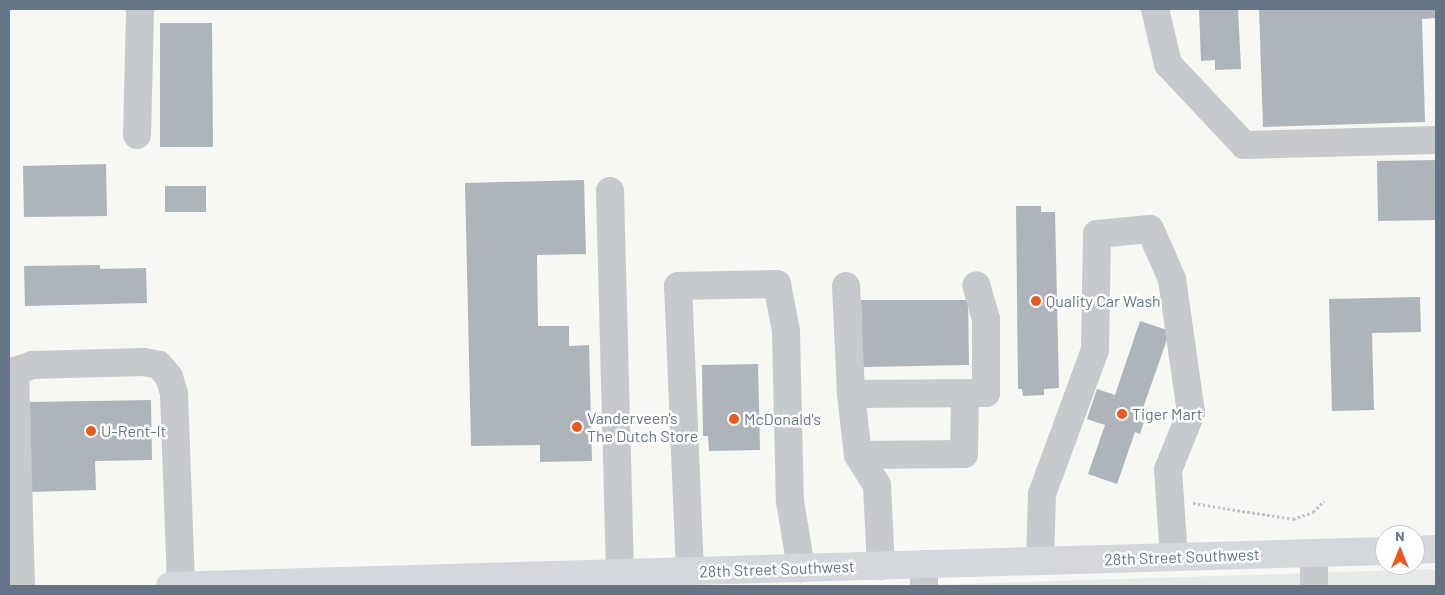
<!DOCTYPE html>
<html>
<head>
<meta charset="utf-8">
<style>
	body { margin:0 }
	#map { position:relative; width:1445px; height:595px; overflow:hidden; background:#f7f7f3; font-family:Barlow,sans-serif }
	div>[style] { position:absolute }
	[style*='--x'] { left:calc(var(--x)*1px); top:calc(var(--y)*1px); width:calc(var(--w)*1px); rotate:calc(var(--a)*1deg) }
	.built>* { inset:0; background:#e7e9e7 }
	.building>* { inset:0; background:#adb5bb }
	.path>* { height:3px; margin-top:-1.5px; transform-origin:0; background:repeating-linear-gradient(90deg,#c0c2c4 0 2.5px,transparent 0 5px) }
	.minor>* { height:28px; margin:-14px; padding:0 14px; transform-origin:14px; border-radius:14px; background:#c6cacd }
	.major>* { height:28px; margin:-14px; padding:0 14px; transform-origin:14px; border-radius:14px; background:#d4d8dd }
	.dots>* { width:14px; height:14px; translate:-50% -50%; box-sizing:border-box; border:2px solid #fff; border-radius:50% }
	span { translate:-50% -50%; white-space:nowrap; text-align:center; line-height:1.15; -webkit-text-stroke:5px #fff; paint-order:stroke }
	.poi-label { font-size:16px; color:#647587 }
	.left { translate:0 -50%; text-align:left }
	.street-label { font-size:16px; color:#647587 }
	.frame { position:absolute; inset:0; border:10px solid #647587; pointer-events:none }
	.north { position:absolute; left:1375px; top:525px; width:50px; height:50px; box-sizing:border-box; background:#fff; border:1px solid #c1c8cf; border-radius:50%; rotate:0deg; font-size:14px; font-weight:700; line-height:20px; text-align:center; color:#647587 }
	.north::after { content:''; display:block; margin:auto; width:18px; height:22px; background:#f0581a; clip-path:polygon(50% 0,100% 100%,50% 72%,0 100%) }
</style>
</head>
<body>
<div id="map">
	<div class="built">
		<i style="clip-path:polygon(1436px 569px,1436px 586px,902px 586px)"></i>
	</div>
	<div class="building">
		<i style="clip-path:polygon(1199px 9px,1238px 9px,1241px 69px,1215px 70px,1215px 60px,1201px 61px)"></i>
		<i style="clip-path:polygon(1259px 9px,1436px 9px,1436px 18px,1422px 19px,1425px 122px,1263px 127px)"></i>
		<i style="clip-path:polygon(160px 23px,212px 23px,213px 147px,160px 147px)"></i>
		<i style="clip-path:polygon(1436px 160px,1436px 220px,1378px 221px,1377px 161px)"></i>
		<i style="clip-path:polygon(106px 164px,107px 216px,24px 217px,23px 166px)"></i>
		<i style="clip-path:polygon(584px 180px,586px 254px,537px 255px,538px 326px,569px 326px,569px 346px,589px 345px,592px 461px,540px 462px,540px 445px,471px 446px,465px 183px)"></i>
		<i style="clip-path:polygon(165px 186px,206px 186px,206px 212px,165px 212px)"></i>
		<i style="clip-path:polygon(1016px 206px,1041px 206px,1041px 212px,1055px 212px,1059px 388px,1044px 389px,1044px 395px,1023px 396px,1022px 389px,1018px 389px)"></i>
		<i style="clip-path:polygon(100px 265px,100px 269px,146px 268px,147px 303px,25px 306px,24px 266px)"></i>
		<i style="clip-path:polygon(1420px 297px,1421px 332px,1372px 333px,1374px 410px,1332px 411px,1329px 299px)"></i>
		<i style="clip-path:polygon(861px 300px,968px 300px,969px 365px,863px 367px)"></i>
		<i style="clip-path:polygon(1140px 321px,1170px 331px,1143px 408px,1148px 410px,1140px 434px,1135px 432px,1117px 484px,1088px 474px,1105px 425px,1087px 419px,1097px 389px,1115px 395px)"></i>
		<i style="clip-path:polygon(758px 364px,760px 450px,709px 451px,708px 436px,703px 436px,702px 365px)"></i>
		<i style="clip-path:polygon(151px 400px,152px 460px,95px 461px,96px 490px,31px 492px,30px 402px)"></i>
	</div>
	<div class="path">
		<i style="--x:1193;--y:503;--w:101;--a:9.1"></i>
		<i style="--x:1293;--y:519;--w:21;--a:-19"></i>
		<i style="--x:1313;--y:512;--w:16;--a:-45"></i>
	</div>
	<div class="minor">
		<i style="--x:1155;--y:9;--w:57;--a:76.7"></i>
		<i style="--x:1168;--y:64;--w:111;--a:46.8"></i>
		<i style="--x:1244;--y:145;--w:192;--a:-1.5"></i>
		<i style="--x:137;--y:135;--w:126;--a:-88.6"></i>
		<i style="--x:610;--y:191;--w:382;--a:88.5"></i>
		<i style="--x:846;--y:286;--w:108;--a:87.3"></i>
		<i style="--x:851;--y:394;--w:61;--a:83.5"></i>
		<i style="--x:858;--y:455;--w:36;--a:58"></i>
		<i style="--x:877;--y:485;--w:81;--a:87.2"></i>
		<i style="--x:851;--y:394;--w:135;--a:-0.4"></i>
		<i style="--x:986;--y:393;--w:74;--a:-90"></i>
		<i style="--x:986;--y:319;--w:35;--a:-106"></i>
		<i style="--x:858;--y:455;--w:106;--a:-0.5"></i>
		<i style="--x:964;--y:454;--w:60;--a:-89"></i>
		<i style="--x:1314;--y:553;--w:33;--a:90"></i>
		<i style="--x:1040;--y:561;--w:67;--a:-88.3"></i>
		<i style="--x:1042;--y:494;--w:153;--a:-69.8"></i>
		<i style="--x:1095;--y:350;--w:116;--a:-89"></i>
		<i style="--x:1097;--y:234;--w:53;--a:-5.4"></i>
		<i style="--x:1150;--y:229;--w:55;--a:66.3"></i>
		<i style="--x:1172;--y:279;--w:135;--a:81.9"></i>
		<i style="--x:1191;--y:413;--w:61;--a:112"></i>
		<i style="--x:1168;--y:470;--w:87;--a:86.1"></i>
		<i style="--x:924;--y:564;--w:22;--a:90"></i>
		<i style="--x:690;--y:571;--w:285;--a:-92.4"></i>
		<i style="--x:678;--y:286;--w:99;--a:-1.2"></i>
		<i style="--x:777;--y:284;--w:48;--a:79.2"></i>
		<i style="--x:786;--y:331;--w:170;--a:88.7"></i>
		<i style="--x:790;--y:501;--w:68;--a:80.7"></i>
		<i style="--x:21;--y:586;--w:215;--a:-91.6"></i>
		<i style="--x:15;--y:371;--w:18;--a:-19"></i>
		<i style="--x:32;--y:365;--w:112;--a:-1.5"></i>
		<i style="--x:144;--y:362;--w:15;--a:11"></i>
		<i style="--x:159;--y:365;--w:16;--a:50"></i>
		<i style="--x:169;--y:377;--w:17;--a:73"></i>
		<i style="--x:174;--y:393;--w:193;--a:87.9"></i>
	</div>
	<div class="major">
		<i style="--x:1415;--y:550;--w:21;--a:-3"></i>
		<i style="--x:170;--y:586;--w:1216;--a:-1.65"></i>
	</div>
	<div class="dots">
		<i style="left:1036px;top:301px;background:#f0581a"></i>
		<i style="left:1122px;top:414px;background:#f0581a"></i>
		<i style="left:734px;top:419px;background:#f0581a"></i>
		<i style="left:577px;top:427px;background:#f0581a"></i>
		<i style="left:91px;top:431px;background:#f0581a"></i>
	</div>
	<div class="poi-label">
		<span class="left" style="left:1046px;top:301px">Quality Car Wash</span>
		<span class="left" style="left:1132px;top:414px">Tiger Mart</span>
		<span class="left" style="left:587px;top:427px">Vanderveen's<br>The Dutch Store</span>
		<span class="left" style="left:744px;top:419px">McDonald's</span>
		<span class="left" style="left:101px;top:431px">U-Rent-It</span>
	</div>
	<div class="street-label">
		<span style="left:1182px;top:557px;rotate:-2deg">28th Street Southwest</span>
		<span style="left:777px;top:569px;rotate:-2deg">28th Street Southwest</span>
	</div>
	<div class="frame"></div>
	<div class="north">N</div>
</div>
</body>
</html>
